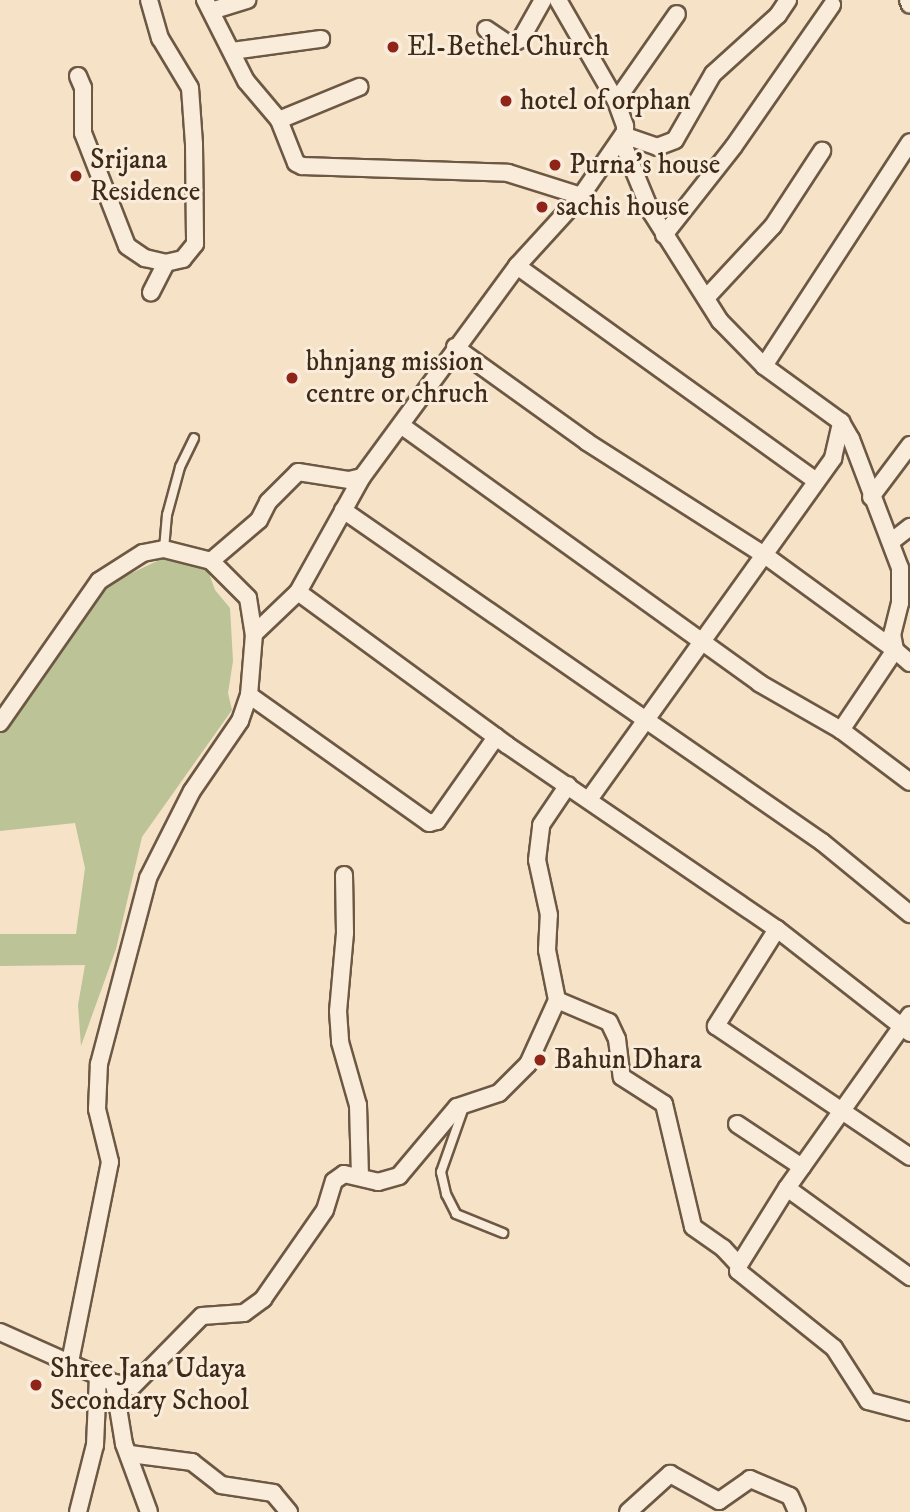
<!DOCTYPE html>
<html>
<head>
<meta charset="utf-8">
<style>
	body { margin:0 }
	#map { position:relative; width:910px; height:1512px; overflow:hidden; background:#f6e2c7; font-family:"IM FELL DW Pica",serif }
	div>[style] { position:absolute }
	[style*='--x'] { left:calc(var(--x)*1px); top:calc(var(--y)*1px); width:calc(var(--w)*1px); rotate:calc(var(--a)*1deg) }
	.green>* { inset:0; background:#bbc397 }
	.roads { filter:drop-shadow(2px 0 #6d5844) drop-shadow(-2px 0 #6d5844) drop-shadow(0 2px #6d5844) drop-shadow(0 -2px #6d5844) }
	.service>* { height:8px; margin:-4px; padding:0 4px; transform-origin:4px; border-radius:4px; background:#f9ecdb }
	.minor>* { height:16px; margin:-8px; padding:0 8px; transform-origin:8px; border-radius:8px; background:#f9ecdb }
	.dots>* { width:19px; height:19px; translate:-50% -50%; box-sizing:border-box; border:4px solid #f9ecdb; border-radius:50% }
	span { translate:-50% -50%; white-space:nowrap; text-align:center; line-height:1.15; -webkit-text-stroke:6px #f9ecdb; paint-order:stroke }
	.poi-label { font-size:28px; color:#3f2a18 }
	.left { translate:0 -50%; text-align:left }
</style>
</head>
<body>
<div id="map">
	<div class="green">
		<i style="clip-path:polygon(170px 555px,206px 565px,215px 590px,230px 608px,233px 661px,228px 693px,232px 710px,142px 837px,116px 949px,81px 1046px,78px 1005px,85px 965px,0 966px,0 934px,76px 934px,85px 868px,75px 823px,0 831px,0 731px,104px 586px)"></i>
	</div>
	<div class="roads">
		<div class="service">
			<i style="--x:164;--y:549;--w:34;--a:-85"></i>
			<i style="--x:167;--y:515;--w:50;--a:-74.8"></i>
			<i style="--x:180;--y:467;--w:32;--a:-64"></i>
			<i style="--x:464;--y:1107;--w:69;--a:109.5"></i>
			<i style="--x:441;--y:1172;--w:23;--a:77"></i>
			<i style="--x:446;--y:1194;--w:22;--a:63"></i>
			<i style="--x:456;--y:1214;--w:51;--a:22"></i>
		</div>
		<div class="minor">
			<i style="--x:149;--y:0;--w:40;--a:74"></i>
			<i style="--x:160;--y:38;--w:58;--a:59"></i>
			<i style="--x:190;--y:88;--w:56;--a:85.9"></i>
			<i style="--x:194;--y:144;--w:100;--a:89.4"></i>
			<i style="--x:195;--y:244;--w:19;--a:129"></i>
			<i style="--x:183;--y:259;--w:17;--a:167"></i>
			<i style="--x:166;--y:263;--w:33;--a:117"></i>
			<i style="--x:205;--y:0;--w:91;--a:63.2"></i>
			<i style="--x:246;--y:81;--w:51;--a:49.8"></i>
			<i style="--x:279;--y:120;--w:46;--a:68.4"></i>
			<i style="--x:296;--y:163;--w:7;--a:27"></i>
			<i style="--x:302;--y:166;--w:206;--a:1.9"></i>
			<i style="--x:508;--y:173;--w:77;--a:17.5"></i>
			<i style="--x:558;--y:0;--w:116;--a:60.1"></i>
			<i style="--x:616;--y:101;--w:27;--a:70"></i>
			<i style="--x:625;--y:126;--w:23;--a:90"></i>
			<i style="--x:625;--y:149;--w:68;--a:67.6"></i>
			<i style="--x:651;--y:212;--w:129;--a:57.7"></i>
			<i style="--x:720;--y:321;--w:63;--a:45.6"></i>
			<i style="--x:764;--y:366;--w:95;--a:36"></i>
			<i style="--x:841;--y:422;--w:20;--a:60"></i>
			<i style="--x:851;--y:439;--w:138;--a:69.2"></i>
			<i style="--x:900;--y:568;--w:35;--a:90"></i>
			<i style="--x:900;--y:603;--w:32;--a:104"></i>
			<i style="--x:892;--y:634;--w:16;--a:79"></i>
			<i style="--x:895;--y:650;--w:20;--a:41"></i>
			<i style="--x:908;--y:0;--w:5;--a:68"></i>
			<i style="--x:211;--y:11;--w:38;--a:-17"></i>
			<i style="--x:486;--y:29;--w:29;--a:34"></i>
			<i style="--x:510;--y:45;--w:13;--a:-29"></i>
			<i style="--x:521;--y:39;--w:45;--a:-60.6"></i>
			<i style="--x:232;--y:51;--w:90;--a:-7.7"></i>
			<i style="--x:78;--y:76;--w:13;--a:67"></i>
			<i style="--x:83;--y:88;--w:45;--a:90"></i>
			<i style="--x:83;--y:133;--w:121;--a:68.7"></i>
			<i style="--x:127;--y:246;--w:22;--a:34"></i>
			<i style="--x:145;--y:258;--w:22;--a:13"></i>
			<i style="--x:616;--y:101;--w:106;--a:-55"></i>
			<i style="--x:279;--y:120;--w:87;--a:-22.4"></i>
			<i style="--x:664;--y:235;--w:113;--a:-51.8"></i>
			<i style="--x:734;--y:146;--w:172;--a:-55.2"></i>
			<i style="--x:517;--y:266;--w:368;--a:35.7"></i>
			<i style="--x:706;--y:298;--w:98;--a:-47.1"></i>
			<i style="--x:773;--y:226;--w:90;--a:-56.8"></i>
			<i style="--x:455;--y:347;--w:163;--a:35.7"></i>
			<i style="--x:587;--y:442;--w:212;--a:32.5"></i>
			<i style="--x:766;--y:556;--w:160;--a:36.1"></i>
			<i style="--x:895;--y:650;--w:97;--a:124"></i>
			<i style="--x:764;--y:366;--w:267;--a:-56.9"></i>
			<i style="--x:402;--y:426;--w:440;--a:35.7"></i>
			<i style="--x:759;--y:683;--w:95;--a:29.8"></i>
			<i style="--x:841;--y:730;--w:86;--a:37"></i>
			<i style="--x:871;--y:497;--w:65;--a:-53.1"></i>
			<i style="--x:343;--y:510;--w:583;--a:34.73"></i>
			<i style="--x:822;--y:842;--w:114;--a:39.3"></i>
			<i style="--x:892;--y:541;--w:23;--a:-38"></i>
			<i style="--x:211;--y:561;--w:63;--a:-40.5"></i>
			<i style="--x:259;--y:520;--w:20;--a:-63"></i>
			<i style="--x:268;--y:502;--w:42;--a:-45"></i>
			<i style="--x:298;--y:472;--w:52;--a:8.9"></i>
			<i style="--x:349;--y:480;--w:13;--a:-13"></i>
			<i style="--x:298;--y:592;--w:259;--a:36.2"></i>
			<i style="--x:507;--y:745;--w:327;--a:34.3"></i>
			<i style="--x:777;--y:929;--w:169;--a:38"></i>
			<i style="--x:249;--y:695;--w:221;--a:35.4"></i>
			<i style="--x:429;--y:823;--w:8;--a:-14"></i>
			<i style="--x:437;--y:821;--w:103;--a:-54.9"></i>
			<i style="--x:0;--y:723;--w:173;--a:-55.1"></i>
			<i style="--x:99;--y:581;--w:52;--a:-32.5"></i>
			<i style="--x:143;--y:553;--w:21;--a:-11"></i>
			<i style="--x:164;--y:549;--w:49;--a:14.3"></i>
			<i style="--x:211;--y:561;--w:52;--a:45"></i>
			<i style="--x:248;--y:598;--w:36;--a:81"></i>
			<i style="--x:590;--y:798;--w:418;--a:-54.4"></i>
			<i style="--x:833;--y:458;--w:37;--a:-77"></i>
			<i style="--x:344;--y:875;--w:58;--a:89"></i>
			<i style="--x:345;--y:933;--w:78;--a:95.1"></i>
			<i style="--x:338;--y:1011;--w:31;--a:86"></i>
			<i style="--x:340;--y:1042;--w:66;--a:74.1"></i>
			<i style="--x:358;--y:1105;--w:71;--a:88.4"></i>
			<i style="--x:777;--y:929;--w:115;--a:122.2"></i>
			<i style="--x:716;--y:1026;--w:234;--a:34"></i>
			<i style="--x:557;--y:1000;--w:56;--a:22.9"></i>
			<i style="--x:609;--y:1022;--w:19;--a:65"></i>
			<i style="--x:617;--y:1039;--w:38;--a:83"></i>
			<i style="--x:622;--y:1077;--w:50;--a:32.7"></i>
			<i style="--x:664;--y:1104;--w:126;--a:76.7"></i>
			<i style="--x:693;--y:1227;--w:37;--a:35"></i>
			<i style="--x:723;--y:1248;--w:23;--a:47"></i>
			<i style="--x:739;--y:1265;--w:6;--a:99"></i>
			<i style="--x:738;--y:1271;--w:123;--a:38.7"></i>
			<i style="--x:834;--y:1348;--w:63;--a:57.3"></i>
			<i style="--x:868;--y:1401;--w:43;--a:14.7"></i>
			<i style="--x:737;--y:1124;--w:78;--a:33.5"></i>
			<i style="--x:787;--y:1188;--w:152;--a:35.9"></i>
			<i style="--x:739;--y:1265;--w:91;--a:-58.1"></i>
			<i style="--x:787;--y:1188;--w:212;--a:-54.6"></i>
			<i style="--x:0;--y:1332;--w:125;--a:24.1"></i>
			<i style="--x:114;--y:1383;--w:19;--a:9"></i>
			<i style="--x:133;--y:1386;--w:98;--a:-45.4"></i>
			<i style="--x:202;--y:1316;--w:42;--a:-4.1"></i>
			<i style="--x:244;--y:1313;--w:24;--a:-36"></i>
			<i style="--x:263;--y:1299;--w:108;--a:-55.1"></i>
			<i style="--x:325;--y:1210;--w:30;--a:-73"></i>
			<i style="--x:334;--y:1181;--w:12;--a:-35"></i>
			<i style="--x:344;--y:1174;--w:35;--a:13"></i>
			<i style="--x:378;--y:1182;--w:22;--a:-16"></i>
			<i style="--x:399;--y:1176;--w:90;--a:-50"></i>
			<i style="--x:457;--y:1107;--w:44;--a:-18.4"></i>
			<i style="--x:499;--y:1093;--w:41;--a:-45"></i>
			<i style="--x:528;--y:1064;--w:70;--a:-65.6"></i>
			<i style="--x:557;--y:1000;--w:51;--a:-101.3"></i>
			<i style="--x:547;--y:950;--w:35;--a:-87"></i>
			<i style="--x:549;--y:915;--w:56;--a:-102.3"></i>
			<i style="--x:537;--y:860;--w:35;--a:-83"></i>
			<i style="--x:541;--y:825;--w:48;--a:-56"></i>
			<i style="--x:70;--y:1362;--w:204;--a:-78.7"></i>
			<i style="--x:110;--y:1162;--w:55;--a:-103.8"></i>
			<i style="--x:97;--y:1109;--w:45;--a:-87.5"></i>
			<i style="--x:99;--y:1064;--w:192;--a:-75.2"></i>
			<i style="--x:148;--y:878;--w:97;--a:-63.2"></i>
			<i style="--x:192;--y:791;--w:85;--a:-55.6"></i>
			<i style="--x:240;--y:721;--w:28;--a:-71"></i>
			<i style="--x:249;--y:695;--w:61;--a:-85.3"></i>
			<i style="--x:254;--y:634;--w:61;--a:-43.7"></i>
			<i style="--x:298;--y:592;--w:132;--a:-60.9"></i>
			<i style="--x:362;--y:477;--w:262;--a:-53.7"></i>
			<i style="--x:517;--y:266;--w:95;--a:-47.6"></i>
			<i style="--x:581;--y:196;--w:74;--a:-55.5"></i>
			<i style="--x:623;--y:135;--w:36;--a:19"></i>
			<i style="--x:657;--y:147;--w:19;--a:-21"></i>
			<i style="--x:675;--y:140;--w:76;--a:-60.1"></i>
			<i style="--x:713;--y:74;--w:88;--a:-42.2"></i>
			<i style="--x:778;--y:15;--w:18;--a:-56"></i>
			<i style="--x:114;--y:1383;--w:62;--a:80.7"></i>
			<i style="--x:124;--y:1444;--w:72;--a:69.8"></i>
			<i style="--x:130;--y:1454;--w:63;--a:7.4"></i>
			<i style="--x:192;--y:1462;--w:37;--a:38"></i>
			<i style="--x:221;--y:1485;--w:53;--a:8.7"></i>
			<i style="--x:273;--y:1493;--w:25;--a:50"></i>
			<i style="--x:78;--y:1512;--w:69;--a:-75.8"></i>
			<i style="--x:95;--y:1445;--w:70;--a:-87.5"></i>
			<i style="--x:628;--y:1512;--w:57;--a:-42.1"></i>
			<i style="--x:670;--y:1474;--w:56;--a:28.9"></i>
			<i style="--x:719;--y:1501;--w:38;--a:-35"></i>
			<i style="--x:750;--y:1479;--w:43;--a:23"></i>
			<i style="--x:790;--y:1496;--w:17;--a:66"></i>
		</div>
	</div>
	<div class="dots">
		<i style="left:393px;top:47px;background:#8f2418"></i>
		<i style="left:506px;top:101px;background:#8f2418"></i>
		<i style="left:555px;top:165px;background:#8f2418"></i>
		<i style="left:76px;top:176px;background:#8f2418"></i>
		<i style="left:542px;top:207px;background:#8f2418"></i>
		<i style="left:292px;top:378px;background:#8f2418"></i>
		<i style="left:540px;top:1060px;background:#8f2418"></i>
		<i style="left:36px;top:1385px;background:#8f2418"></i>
	</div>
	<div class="poi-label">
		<span class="left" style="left:407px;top:47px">El-Bethel Church</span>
		<span class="left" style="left:520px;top:101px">hotel of orphan</span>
		<span class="left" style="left:90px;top:176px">Srijana<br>Residence</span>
		<span class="left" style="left:569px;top:165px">Purna's house</span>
		<span class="left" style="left:556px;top:207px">sachis house</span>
		<span class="left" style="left:306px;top:378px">bhnjang mission<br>centre or chruch</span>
		<span class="left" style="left:554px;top:1060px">Bahun Dhara</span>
		<span class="left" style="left:50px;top:1385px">Shree Jana Udaya<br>Secondary School</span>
	</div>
</div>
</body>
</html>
